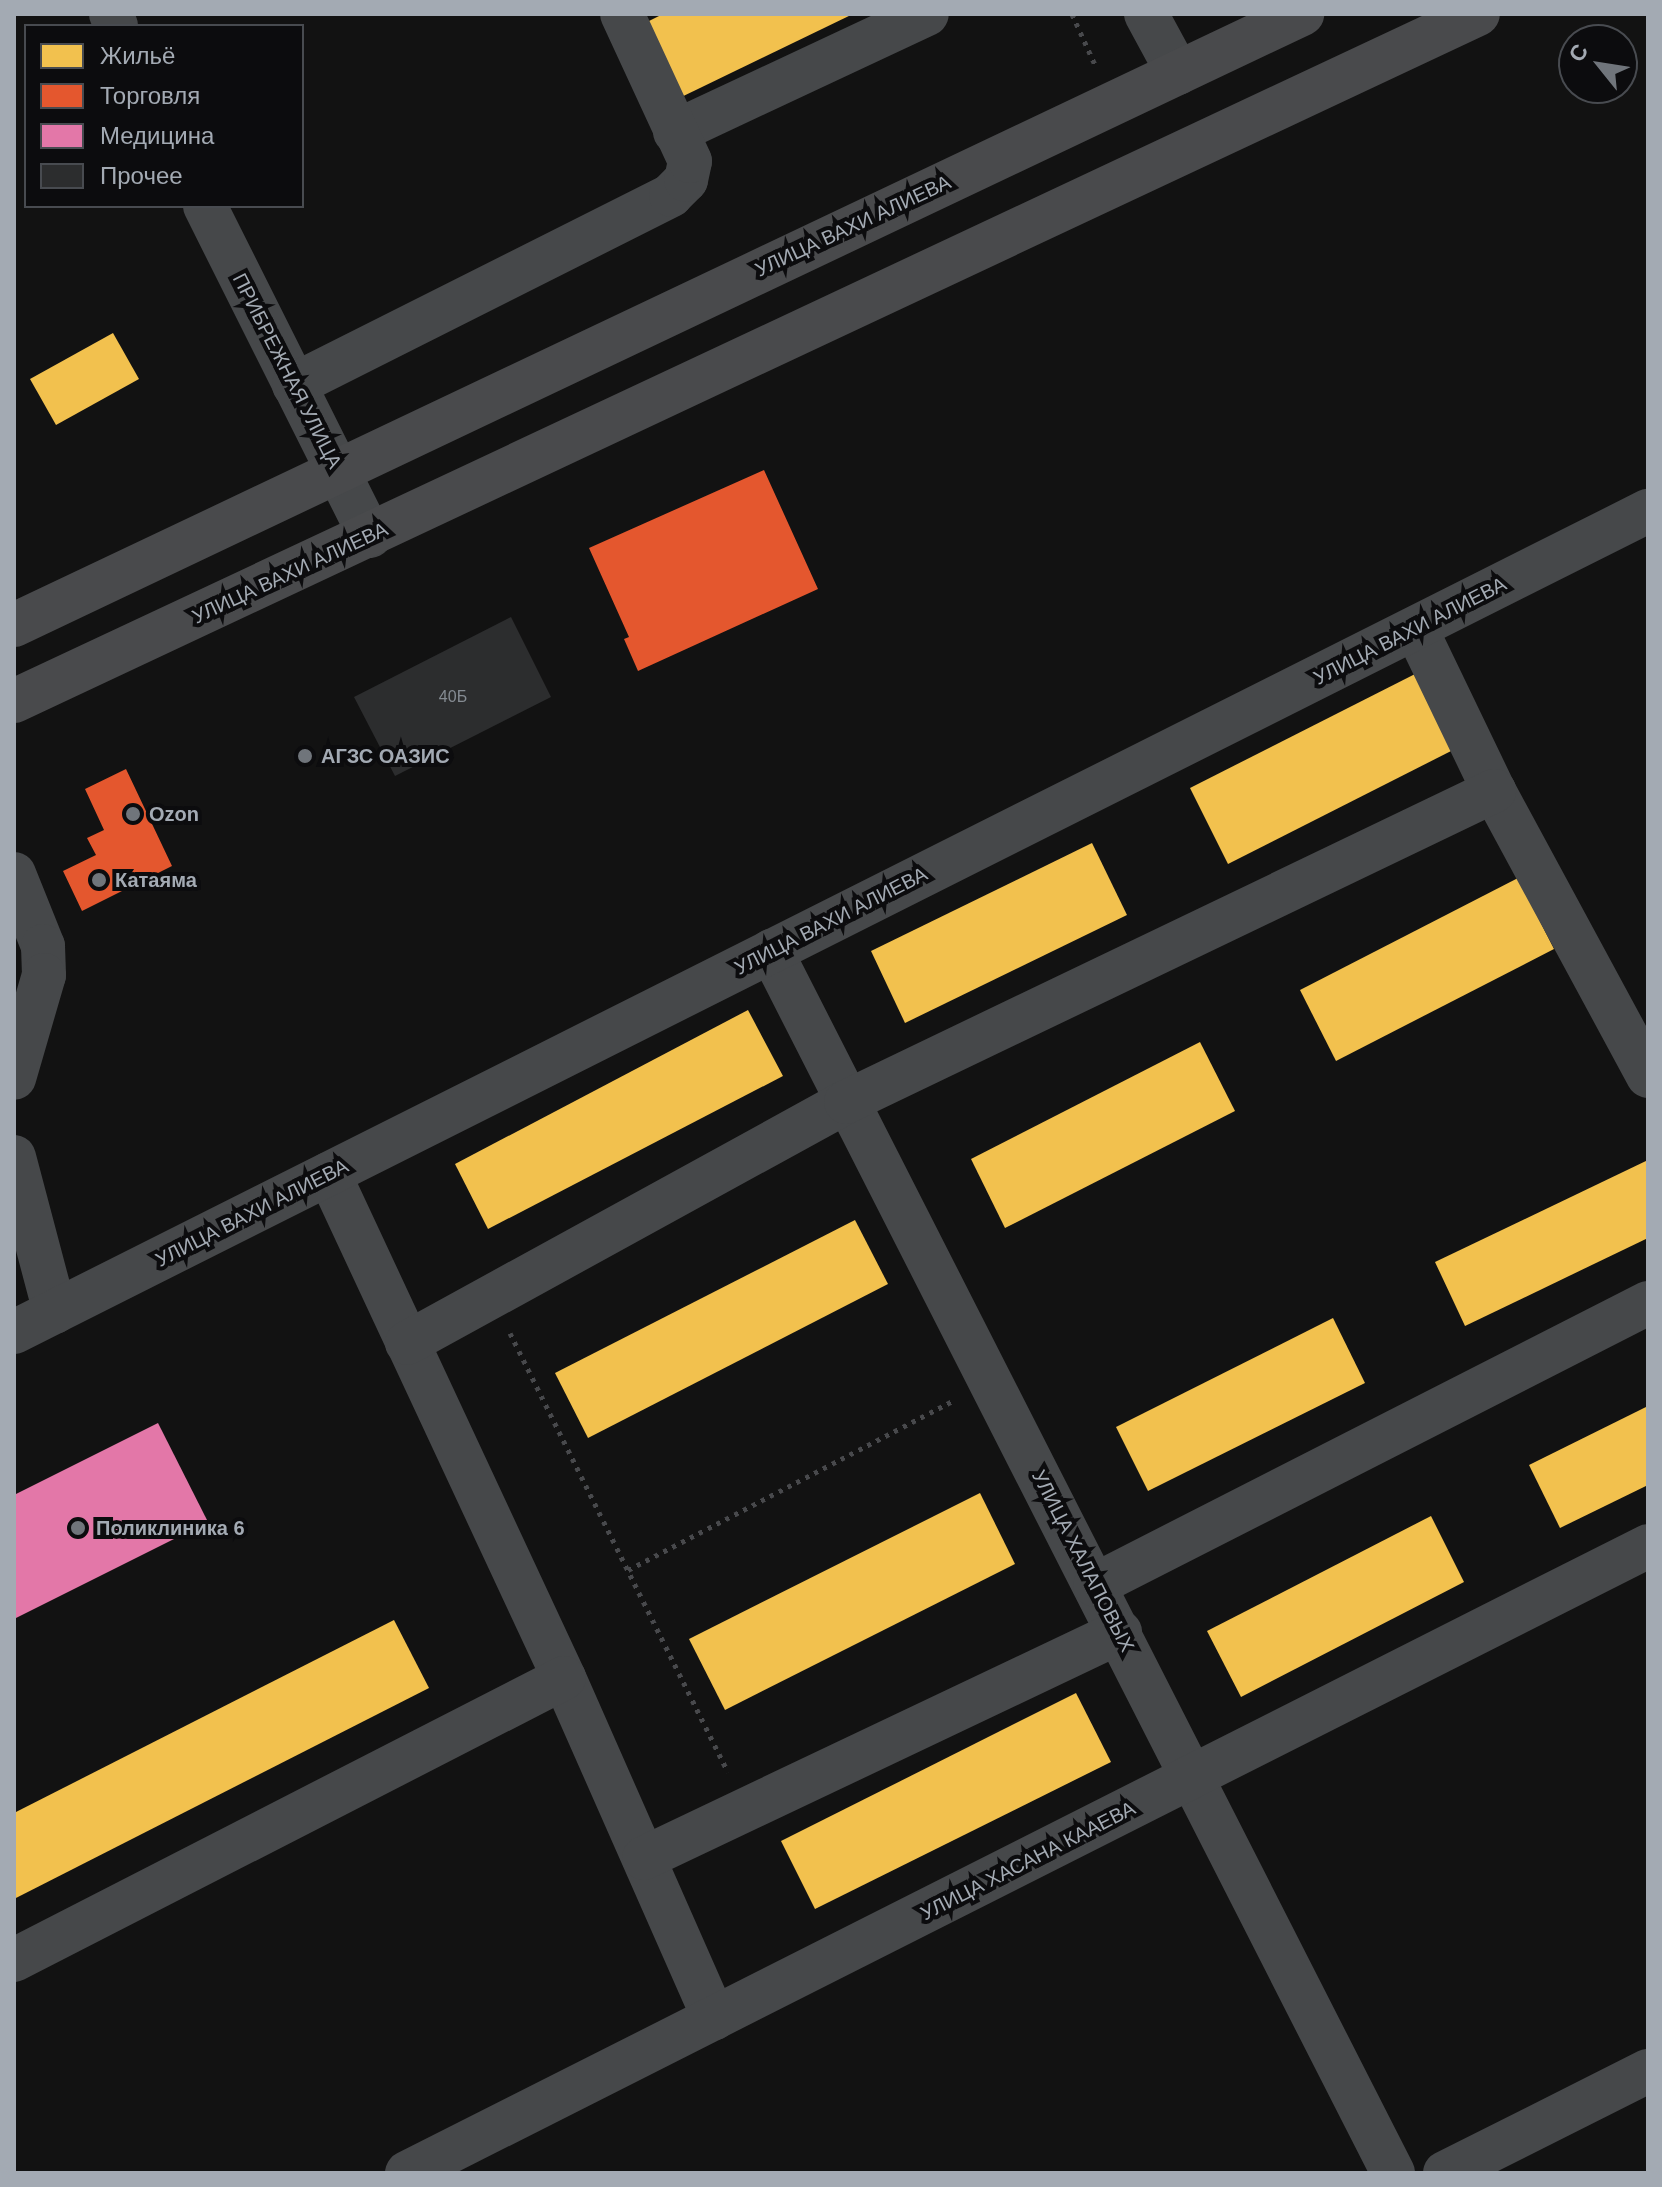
<!DOCTYPE html>
<html>
<head>
<meta charset="utf-8">
<style>
	body { margin:0 }
	#map { position:relative; width:1662px; height:2187px; overflow:hidden; background:#121212; font-family:Arial,sans-serif }
	div>[style] { position:absolute }
	[style*='--x'] { left:calc(var(--x)*1px); top:calc(var(--y)*1px); width:calc(var(--w)*1px); rotate:calc(var(--a)*1deg) }
	.homes>* { inset:0; background:#f2c14e }
	.shops>* { inset:0; background:#e4572e }
	.health>* { inset:0; background:#e377a8 }
	.building>* { inset:0; background:#2c2d2e }
	.path>* { height:5px; margin-top:-2.5px; transform-origin:0; background:repeating-linear-gradient(90deg,#48494c 0 4px,transparent 0 10px) }
	.minor>* { height:44px; margin:-22px; padding:0 22px; transform-origin:22px; border-radius:22px; background:#46484a }
	.major>* { height:44px; margin:-22px; padding:0 22px; transform-origin:22px; border-radius:22px; background:#494a4c }
	.dots>* { width:22px; height:22px; translate:-50% -50%; box-sizing:border-box; border:4px solid #0c0c0e; border-radius:50% }
	span { translate:-50% -50%; white-space:nowrap; text-align:center; line-height:1.15; -webkit-text-stroke:8px #0c0c0e; paint-order:stroke }
	.number-label { font-size:16px; color:#858b92 }
	.number-label span { -webkit-text-stroke-width:0 }
	.street-label { font-size:20px; color:#a3aab3 }
	.poi-label { font-size:20px; color:#a3aab3; font-weight:700 }
	.left { translate:0 -50%; text-align:left }
	.frame { position:absolute; inset:0; border:16px solid #a3aab3; pointer-events:none }
	.legend { position:absolute; left:24px; top:24px; width:280px; height:184px; box-sizing:border-box; background:#0c0c0e; border:2px solid #484b50; margin:0; padding:10px 14px; list-style:none; font-size:24px; color:#a3aab3 }
	.legend li { display:flex; align-items:center; gap:16px; height:40px }
	.legend b { width:40px; border:2px solid #484b50 }
	.north { position:absolute; left:1558px; top:24px; width:80px; height:80px; box-sizing:border-box; background:#0c0c0e; border:2px solid #484b50; border-radius:50%; rotate:300deg; font-size:22px; font-weight:700; line-height:32px; text-align:center; color:#a3aab3 }
	.north::after { content:''; display:block; margin:auto; width:28px; height:36px; background:#70757b; clip-path:polygon(50% 0,100% 100%,50% 72%,0 100%) }
</style>
</head>
<body>
<div id="map">
	<div class="homes">
		<i style="clip-path:polygon(663px 14px,853px 14px,669px 103px,633px 29px)"></i>
		<i style="clip-path:polygon(113px 333px,139px 379px,56px 425px,30px 379px)"></i>
		<i style="clip-path:polygon(1419px 672px,1457px 748px,1228px 864px,1190px 788px)"></i>
		<i style="clip-path:polygon(1092px 843px,1127px 915px,905px 1023px,871px 951px)"></i>
		<i style="clip-path:polygon(1518px 878px,1554px 949px,1336px 1061px,1300px 990px)"></i>
		<i style="clip-path:polygon(748px 1010px,783px 1076px,488px 1229px,455px 1164px)"></i>
		<i style="clip-path:polygon(1200px 1042px,1235px 1111px,1005px 1228px,971px 1159px)"></i>
		<i style="clip-path:polygon(1648px 1160px,1648px 1238px,1465px 1326px,1435px 1262px)"></i>
		<i style="clip-path:polygon(855px 1220px,888px 1284px,588px 1438px,555px 1373px)"></i>
		<i style="clip-path:polygon(1333px 1318px,1365px 1383px,1148px 1491px,1116px 1427px)"></i>
		<i style="clip-path:polygon(1648px 1406px,1648px 1485px,1560px 1528px,1529px 1465px)"></i>
		<i style="clip-path:polygon(980px 1493px,1015px 1564px,725px 1710px,689px 1639px)"></i>
		<i style="clip-path:polygon(1431px 1516px,1464px 1582px,1241px 1697px,1207px 1631px)"></i>
		<i style="clip-path:polygon(394px 1620px,429px 1688px,14px 1899px,14px 1813px)"></i>
		<i style="clip-path:polygon(1076px 1693px,1111px 1762px,815px 1909px,781px 1841px)"></i>
	</div>
	<div class="shops">
		<i style="clip-path:polygon(764px 470px,818px 589px,638px 671px,624px 639px,629px 637px,589px 548px)"></i>
		<i style="clip-path:polygon(126px 769px,172px 866px,82px 911px,63px 871px,96px 855px,87px 838px,104px 830px,85px 789px)"></i>
	</div>
	<div class="health">
		<i style="clip-path:polygon(158px 1423px,208px 1522px,14px 1619px,14px 1495px)"></i>
	</div>
	<div class="building">
		<i style="clip-path:polygon(511px 617px,551px 697px,395px 776px,354px 697px)"></i>
	</div>
	<div class="path">
		<i style="--x:1072;--y:14;--w:58;--a:65.6"></i>
		<i style="--x:510;--y:1333;--w:490;--a:63.6"></i>
		<i style="--x:628;--y:1570;--w:368;--a:-27.5"></i>
	</div>
	<div class="minor">
		<i style="--x:111;--y:14;--w:13;--a:67"></i>
		<i style="--x:1146;--y:14;--w:67;--a:61.5"></i>
		<i style="--x:675;--y:132;--w:278;--a:-25.1"></i>
		<i style="--x:205;--y:206;--w:369;--a:63.4"></i>
		<i style="--x:294;--y:385;--w:422;--a:-26.7"></i>
		<i style="--x:671;--y:195;--w:21;--a:-45"></i>
		<i style="--x:686;--y:180;--w:19;--a:-78"></i>
		<i style="--x:690;--y:161;--w:162;--a:-114.8"></i>
		<i style="--x:1416;--y:629;--w:180;--a:64.3"></i>
		<i style="--x:1494;--y:791;--w:324;--a:61.6"></i>
		<i style="--x:14;--y:874;--w:78;--a:68.1"></i>
		<i style="--x:43;--y:946;--w:29;--a:88"></i>
		<i style="--x:44;--y:975;--w:107;--a:106.2"></i>
		<i style="--x:771;--y:951;--w:1371;--a:63.02"></i>
		<i style="--x:14;--y:1157;--w:160;--a:75.2"></i>
		<i style="--x:329;--y:1174;--w:556;--a:65"></i>
		<i style="--x:564;--y:1678;--w:372;--a:66.2"></i>
		<i style="--x:14;--y:1332;--w:1829;--a:-26.68"></i>
		<i style="--x:407;--y:1343;--w:501;--a:-28.77"></i>
		<i style="--x:846;--y:1102;--w:719;--a:-25.64"></i>
		<i style="--x:1095;--y:1585;--w:621;--a:-27.02"></i>
		<i style="--x:644;--y:1858;--w:527;--a:-25.4"></i>
		<i style="--x:14;--y:1960;--w:618;--a:-27.15"></i>
		<i style="--x:407;--y:2173;--w:1390;--a:-26.8"></i>
		<i style="--x:1445;--y:2173;--w:227;--a:-26.7"></i>
	</div>
	<div class="major">
		<i style="--x:14;--y:625;--w:1426;--a:-25.38"></i>
		<i style="--x:14;--y:701;--w:1617;--a:-25.14"></i>
	</div>
	<div class="dots">
		<i style="left:305px;top:756px;background:#70757b"></i>
		<i style="left:133px;top:814px;background:#70757b"></i>
		<i style="left:99px;top:880px;background:#70757b"></i>
		<i style="left:78px;top:1528px;background:#70757b"></i>
	</div>
	<div class="number-label">
		<span style="left:453px;top:697px">40Б</span>
	</div>
	<div class="street-label">
		<span style="left:853px;top:226px;rotate:-25deg">УЛИЦА ВАХИ АЛИЕВА</span>
		<span style="left:287px;top:371px;rotate:63deg">ПРИБРЕЖНАЯ УЛИЦА</span>
		<span style="left:290px;top:573px;rotate:-25deg">УЛИЦА ВАХИ АЛИЕВА</span>
		<span style="left:1410px;top:631px;rotate:-27deg">УЛИЦА ВАХИ АЛИЕВА</span>
		<span style="left:831px;top:921px;rotate:-27deg">УЛИЦА ВАХИ АЛИЕВА</span>
		<span style="left:252px;top:1213px;rotate:-27deg">УЛИЦА ВАХИ АЛИЕВА</span>
		<span style="left:1083px;top:1561px;rotate:63deg">УЛИЦА ХАЛАПОВЫХ</span>
		<span style="left:1028px;top:1861px;rotate:-27deg">УЛИЦА ХАСАНА КААЕВА</span>
	</div>
	<div class="poi-label">
		<span class="left" style="left:321px;top:756px">АГЗС ОАЗИС</span>
		<span class="left" style="left:149px;top:814px">Ozon</span>
		<span class="left" style="left:115px;top:880px">Катаяма</span>
		<span class="left" style="left:96px;top:1528px">Поликлиника 6</span>
	</div>
	<div class="frame"></div>
	<ul class="legend">
	<li><b style="height:22px;background:#f2c14e"></b>Жильё</li>
	<li><b style="height:22px;background:#e4572e"></b>Торговля</li>
	<li><b style="height:22px;background:#e377a8"></b>Медицина</li>
	<li><b style="height:22px;background:#2c2d2e"></b>Прочее</li>
	</ul>
	<div class="north">С</div>
</div>
</body>
</html>
